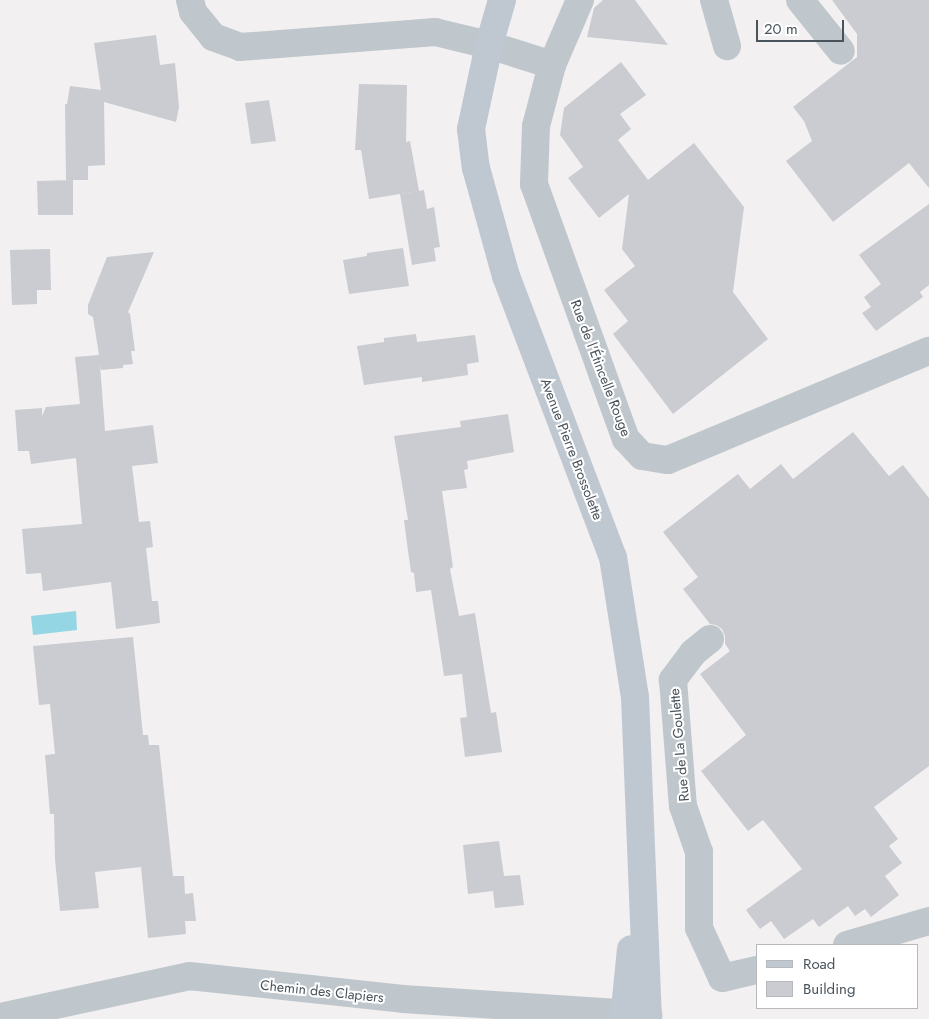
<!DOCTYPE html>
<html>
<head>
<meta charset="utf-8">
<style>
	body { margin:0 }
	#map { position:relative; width:929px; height:1019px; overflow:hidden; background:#f2f0f0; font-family:Jost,sans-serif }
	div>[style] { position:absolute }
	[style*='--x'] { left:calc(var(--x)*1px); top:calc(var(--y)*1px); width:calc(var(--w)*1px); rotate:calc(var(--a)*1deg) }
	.water>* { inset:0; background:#94d6e4 }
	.building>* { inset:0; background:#caccd2 }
	.street>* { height:28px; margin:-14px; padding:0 14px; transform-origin:14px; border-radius:14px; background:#bfc7cd }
	.secondary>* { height:28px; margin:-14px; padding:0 14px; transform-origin:14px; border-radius:14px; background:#bfc8d1 }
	span { translate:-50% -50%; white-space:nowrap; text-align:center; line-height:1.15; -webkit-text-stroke:4px #fff; paint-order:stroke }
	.street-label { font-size:14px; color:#49535b }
	.legend { position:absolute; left:756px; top:944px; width:162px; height:65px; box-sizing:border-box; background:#fff; border:1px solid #b6babd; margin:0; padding:6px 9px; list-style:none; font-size:15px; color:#49535b }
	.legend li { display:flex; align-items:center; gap:10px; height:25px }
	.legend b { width:25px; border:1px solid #b6babd }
	.scale { position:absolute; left:756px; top:20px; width:88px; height:22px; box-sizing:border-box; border:2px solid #49535b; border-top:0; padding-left:6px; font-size:15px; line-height:18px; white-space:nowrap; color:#49535b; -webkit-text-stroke:4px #fff; paint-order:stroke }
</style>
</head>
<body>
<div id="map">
	<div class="water">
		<i style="clip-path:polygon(76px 611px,77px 630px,33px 635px,31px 616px)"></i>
	</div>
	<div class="building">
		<i style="clip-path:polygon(603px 0,635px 0,668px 45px,587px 37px,594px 8px)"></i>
		<i style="clip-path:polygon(832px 0,929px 0,929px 188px,909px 163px,833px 222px,786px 161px,812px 141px,804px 121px,793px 107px,857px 57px,857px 34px)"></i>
		<i style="clip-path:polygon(156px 35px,160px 65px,175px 63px,179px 107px,176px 122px,104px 102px,105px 165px,88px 166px,88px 180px,66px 180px,65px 104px,67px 104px,70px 86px,101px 90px,94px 43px)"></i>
		<i style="clip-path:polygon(621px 62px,646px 95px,620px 114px,631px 129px,618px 140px,648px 180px,694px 143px,744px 207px,733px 292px,768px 339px,673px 414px,613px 334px,628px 321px,604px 290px,635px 266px,622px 249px,629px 194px,599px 218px,568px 178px,583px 167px,560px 135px,564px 108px)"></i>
		<i style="clip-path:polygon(359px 84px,407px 85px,406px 142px,410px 141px,419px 191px,369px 199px,361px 150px,355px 150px)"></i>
		<i style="clip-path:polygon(269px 100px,276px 141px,251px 144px,245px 103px)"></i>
		<i style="clip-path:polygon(73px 180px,73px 215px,38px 215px,37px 181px)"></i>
		<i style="clip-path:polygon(424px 190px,427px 209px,434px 207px,440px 247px,434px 248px,436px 261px,412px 265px,400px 194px)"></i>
		<i style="clip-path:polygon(929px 204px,929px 285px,920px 292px,923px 297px,876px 331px,862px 313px,871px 307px,864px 297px,881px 284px,859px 255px)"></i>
		<i style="clip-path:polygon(403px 248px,409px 286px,349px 294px,343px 260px,367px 256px,367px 253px)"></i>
		<i style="clip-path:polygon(50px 249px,51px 290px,37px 290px,37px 304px,12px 305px,10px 250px)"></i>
		<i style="clip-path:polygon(154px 252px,128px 312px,130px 314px,135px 351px,131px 351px,133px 364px,123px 365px,123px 368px,101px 370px,100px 365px,105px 431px,153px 425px,158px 463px,132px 466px,139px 522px,150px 521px,153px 547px,146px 548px,152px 601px,158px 601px,160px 623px,116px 629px,111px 582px,43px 591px,41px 573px,26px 574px,22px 529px,82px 524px,76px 458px,31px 464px,29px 451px,18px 451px,15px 410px,42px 408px,42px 416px,46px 407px,80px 404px,75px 357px,99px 355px,93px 317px,88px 314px,88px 305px,107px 257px)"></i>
		<i style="clip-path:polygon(416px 334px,417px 342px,475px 335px,479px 362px,467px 364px,468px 375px,422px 382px,422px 377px,364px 385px,357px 346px,384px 342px,384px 338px)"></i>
		<i style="clip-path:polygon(508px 414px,514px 452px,467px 461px,468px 469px,464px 470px,467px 488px,442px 491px,453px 567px,450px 569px,459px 616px,475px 613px,491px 713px,496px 712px,502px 752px,465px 757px,460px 718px,467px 717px,462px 674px,444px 676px,431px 590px,416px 592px,414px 573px,411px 572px,408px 551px,404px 520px,408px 520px,394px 436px,461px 427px,460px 421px)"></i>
		<i style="clip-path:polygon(853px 432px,889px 476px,903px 465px,929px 498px,929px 766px,874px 807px,898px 839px,889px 846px,902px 863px,885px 876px,899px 895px,871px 917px,865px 909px,855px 916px,848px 906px,819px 927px,813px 919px,784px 939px,771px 921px,760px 929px,746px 910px,802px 869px,763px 820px,748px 831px,701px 771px,746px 735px,700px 674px,730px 651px,725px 644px,725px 636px,722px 629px,716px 625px,710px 624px,683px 589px,698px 577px,663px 532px,738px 474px,750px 489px,781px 464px,793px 479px)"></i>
		<i style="clip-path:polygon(133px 637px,143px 735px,148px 735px,149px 745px,159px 745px,173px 876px,184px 876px,185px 894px,193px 893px,196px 921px,185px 921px,186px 934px,148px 938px,141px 867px,95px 872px,99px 908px,60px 911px,55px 859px,54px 814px,50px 814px,45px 755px,55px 754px,50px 704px,39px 705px,33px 646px)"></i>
		<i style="clip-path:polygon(499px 841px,504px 876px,520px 875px,524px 905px,495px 908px,493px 891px,468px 894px,463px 845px)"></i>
	</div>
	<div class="street">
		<i style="--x:190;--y:0;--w:12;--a:76"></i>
		<i style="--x:193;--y:12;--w:32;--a:51"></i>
		<i style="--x:213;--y:37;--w:29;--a:20"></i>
		<i style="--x:240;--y:47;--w:196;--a:-4.4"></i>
		<i style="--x:435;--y:32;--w:56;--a:13.5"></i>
		<i style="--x:489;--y:45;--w:66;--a:17.6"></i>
		<i style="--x:580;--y:0;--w:71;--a:113.3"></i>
		<i style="--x:552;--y:65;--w:63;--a:104.7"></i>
		<i style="--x:536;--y:126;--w:58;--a:92"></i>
		<i style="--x:534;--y:184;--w:271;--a:70.2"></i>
		<i style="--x:626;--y:439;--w:23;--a:47"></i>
		<i style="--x:642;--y:456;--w:26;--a:9"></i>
		<i style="--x:668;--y:460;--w:283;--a:-22.7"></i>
		<i style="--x:714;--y:0;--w:48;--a:74.2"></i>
		<i style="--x:800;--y:0;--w:65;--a:51.2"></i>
		<i style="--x:710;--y:639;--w:22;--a:141"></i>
		<i style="--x:693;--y:653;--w:34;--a:127"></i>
		<i style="--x:673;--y:680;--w:126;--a:85.5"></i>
		<i style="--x:683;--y:806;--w:49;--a:70.8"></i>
		<i style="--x:699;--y:852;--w:76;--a:90"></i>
		<i style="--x:699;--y:928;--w:55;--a:65.3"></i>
		<i style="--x:722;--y:978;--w:37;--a:-13"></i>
		<i style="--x:847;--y:945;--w:85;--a:-16.3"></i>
		<i style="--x:0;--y:1017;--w:193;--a:-12.2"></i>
		<i style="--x:189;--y:976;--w:215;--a:6.1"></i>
		<i style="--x:403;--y:999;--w:246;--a:3.7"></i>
	</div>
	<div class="secondary">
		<i style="--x:502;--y:0;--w:47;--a:106.1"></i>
		<i style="--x:489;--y:45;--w:86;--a:102.1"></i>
		<i style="--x:471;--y:129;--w:39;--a:83"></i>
		<i style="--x:476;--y:168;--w:112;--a:74.5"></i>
		<i style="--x:506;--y:276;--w:301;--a:69.2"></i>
		<i style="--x:613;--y:557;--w:142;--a:81.1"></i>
		<i style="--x:635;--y:697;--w:322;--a:87.7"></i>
		<i style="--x:624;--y:1019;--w:70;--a:-84.3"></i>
	</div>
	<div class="street-label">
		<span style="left:601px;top:368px;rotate:69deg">Rue de l'Étincelle Rouge</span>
		<span style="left:572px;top:449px;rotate:69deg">Avenue Pierre Brossolette</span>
		<span style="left:679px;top:745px;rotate:-95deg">Rue de La Goulette</span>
		<span style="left:322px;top:991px;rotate:6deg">Chemin des Clapiers</span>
	</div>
	<ul class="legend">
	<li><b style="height:6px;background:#bfc8d1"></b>Road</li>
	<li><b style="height:14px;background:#caccd2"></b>Building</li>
	</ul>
	<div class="scale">20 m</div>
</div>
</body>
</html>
